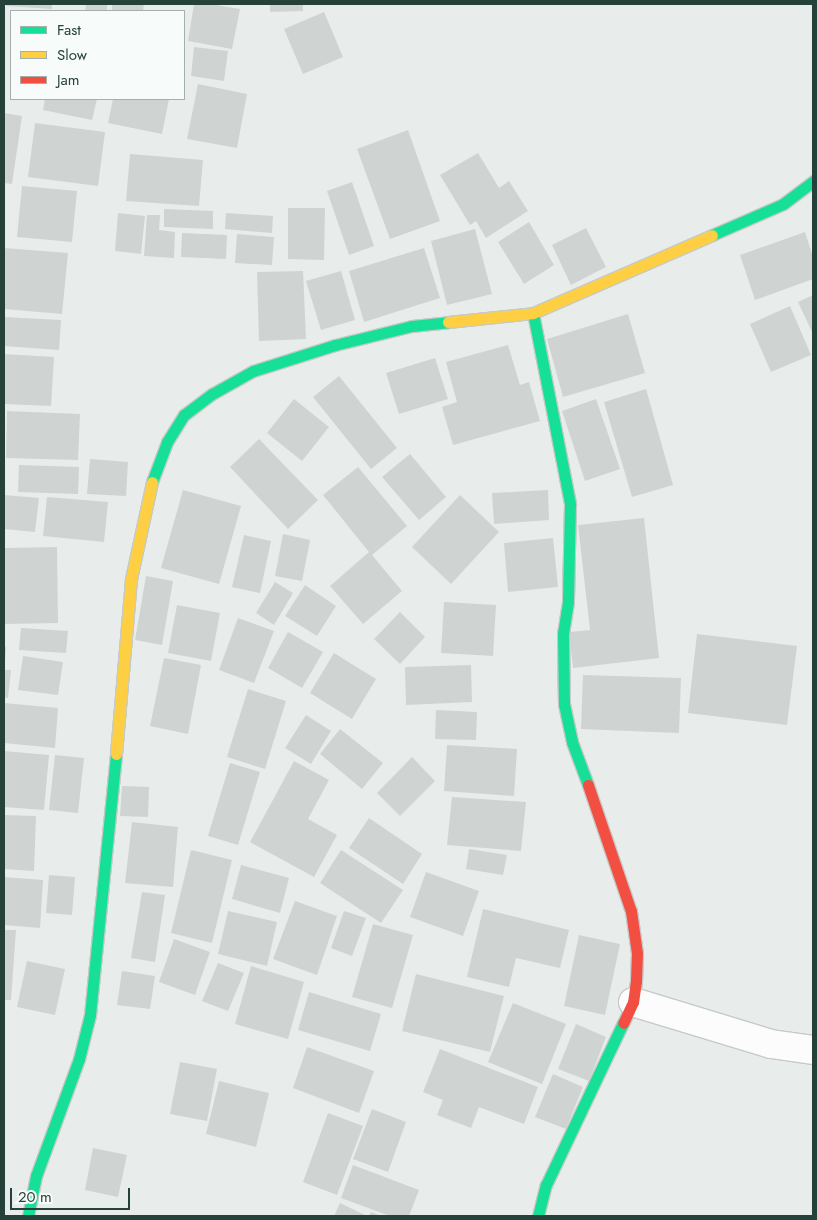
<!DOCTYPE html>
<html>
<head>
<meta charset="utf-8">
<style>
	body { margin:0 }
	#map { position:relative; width:817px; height:1220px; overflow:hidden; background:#e8edeb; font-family:Jost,sans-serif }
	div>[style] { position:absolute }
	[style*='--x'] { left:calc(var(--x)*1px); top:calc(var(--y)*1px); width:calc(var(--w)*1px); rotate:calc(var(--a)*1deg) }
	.building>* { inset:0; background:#cfd4d2 }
	.roads { filter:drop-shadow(1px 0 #c5cac8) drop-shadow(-1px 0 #c5cac8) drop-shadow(0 1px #c5cac8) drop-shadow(0 -1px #c5cac8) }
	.street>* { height:28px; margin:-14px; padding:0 14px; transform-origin:14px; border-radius:14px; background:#fcfcfc }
	.fast>* { height:11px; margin:-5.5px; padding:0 5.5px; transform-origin:5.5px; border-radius:5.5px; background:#16e098 }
	.slow>* { height:11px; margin:-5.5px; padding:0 5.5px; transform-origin:5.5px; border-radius:5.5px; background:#ffcf43 }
	.jam>* { height:11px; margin:-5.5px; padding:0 5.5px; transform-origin:5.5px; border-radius:5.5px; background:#f24e42 }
	span { translate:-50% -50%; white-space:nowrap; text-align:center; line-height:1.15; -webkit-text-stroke:4px #f7fbf9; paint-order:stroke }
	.frame { position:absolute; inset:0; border:5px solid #24423a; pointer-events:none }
	.legend { position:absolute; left:10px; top:10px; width:175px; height:90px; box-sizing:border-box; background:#f7fbf9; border:1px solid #a3b1ad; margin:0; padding:6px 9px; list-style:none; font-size:15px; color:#24423a }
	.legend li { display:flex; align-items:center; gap:10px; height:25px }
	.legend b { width:25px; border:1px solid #a3b1ad }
	.scale { position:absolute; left:10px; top:1188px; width:120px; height:22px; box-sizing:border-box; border:2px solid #24423a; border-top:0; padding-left:6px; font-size:15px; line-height:18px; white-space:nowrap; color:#24423a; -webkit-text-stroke:4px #f7fbf9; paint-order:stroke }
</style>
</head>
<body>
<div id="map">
	<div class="building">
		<i style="clip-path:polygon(6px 4px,52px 4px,52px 9px,6px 6px)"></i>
		<i style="clip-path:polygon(86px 4px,107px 4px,107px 11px,85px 11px)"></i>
		<i style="clip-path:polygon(112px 4px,144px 4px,143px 11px,112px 11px)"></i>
		<i style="clip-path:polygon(194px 4px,210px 4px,240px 9px,232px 49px,188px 41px)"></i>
		<i style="clip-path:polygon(270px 4px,303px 4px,303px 11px,270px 12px)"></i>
		<i style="clip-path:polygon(324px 12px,343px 57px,303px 74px,284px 29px)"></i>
		<i style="clip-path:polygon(194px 47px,228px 51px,224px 81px,191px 76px)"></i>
		<i style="clip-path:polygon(198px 84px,247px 94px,237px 148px,187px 139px)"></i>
		<i style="clip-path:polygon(45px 99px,97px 99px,92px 120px,43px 110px)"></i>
		<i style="clip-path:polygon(113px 99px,169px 99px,162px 134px,108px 123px)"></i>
		<i style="clip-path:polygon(4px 113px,22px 116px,12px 184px,4px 183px)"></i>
		<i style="clip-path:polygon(35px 123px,105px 132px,98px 186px,28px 177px)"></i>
		<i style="clip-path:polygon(408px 130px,440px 221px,390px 239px,357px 149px)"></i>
		<i style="clip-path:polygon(478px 153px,499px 188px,509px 181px,528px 211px,486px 238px,476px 221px,470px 225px,440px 175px)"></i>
		<i style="clip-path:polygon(130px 154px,203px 160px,199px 206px,126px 201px)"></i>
		<i style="clip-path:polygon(352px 182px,374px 246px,349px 255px,327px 191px)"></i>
		<i style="clip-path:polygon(22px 186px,77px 191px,72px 242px,17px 237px)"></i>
		<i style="clip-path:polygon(288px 208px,325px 208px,324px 260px,288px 259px)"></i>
		<i style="clip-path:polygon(164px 209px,213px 211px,213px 229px,164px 227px)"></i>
		<i style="clip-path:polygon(118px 213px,145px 216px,141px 254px,115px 251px)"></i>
		<i style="clip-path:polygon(226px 213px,273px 216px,272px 233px,225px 229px)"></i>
		<i style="clip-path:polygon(147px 215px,160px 215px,159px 230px,175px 232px,174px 258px,144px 256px)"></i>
		<i style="clip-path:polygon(529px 222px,554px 265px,524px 284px,498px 242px)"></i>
		<i style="clip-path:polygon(586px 228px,606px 267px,571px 285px,552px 245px)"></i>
		<i style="clip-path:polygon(475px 229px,492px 294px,447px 305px,431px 241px)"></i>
		<i style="clip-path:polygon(805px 232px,813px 257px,813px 279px,755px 300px,740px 255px)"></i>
		<i style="clip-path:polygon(182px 233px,227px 235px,226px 259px,181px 257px)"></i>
		<i style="clip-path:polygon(237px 234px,274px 237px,272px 265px,235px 263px)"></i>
		<i style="clip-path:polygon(4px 248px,68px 253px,62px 314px,4px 309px)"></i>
		<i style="clip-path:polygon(424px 248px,440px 298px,364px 322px,349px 271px)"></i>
		<i style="clip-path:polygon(303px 271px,306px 339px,259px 341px,257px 272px)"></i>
		<i style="clip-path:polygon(341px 271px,355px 320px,321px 330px,306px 281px)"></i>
		<i style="clip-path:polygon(813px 295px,813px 334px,798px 302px)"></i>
		<i style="clip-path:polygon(790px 306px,811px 355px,771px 372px,750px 324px)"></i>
		<i style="clip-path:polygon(628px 314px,645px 373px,563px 397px,547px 339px)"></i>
		<i style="clip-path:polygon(4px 317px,61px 320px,59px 350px,4px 346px)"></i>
		<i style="clip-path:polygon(508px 345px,520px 385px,529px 382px,540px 421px,453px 445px,442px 407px,457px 402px,446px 362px)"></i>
		<i style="clip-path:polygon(4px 354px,54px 357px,51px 406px,4px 404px)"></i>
		<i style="clip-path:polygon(435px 358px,448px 399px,399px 414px,386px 373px)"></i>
		<i style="clip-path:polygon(339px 376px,397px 448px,371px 469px,313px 397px)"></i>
		<i style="clip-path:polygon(646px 389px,673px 485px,632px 497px,604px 402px)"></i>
		<i style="clip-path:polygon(294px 399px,329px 427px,302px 461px,267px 433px)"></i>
		<i style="clip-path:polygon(596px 399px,620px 469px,585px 481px,562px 411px)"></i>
		<i style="clip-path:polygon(7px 411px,80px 414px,78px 460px,6px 458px)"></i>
		<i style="clip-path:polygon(259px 439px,318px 500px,288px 529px,230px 467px)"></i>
		<i style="clip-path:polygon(410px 454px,446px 497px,419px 520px,382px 477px)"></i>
		<i style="clip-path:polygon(90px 459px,128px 462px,126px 496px,87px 494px)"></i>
		<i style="clip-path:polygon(19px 465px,79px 467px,78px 494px,18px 492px)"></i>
		<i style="clip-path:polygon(358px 467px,407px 526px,372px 555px,402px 591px,363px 624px,330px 586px,369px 552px,323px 495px)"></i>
		<i style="clip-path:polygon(183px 490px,241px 506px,219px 584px,161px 568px)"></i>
		<i style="clip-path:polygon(548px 490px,549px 520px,494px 524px,492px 493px)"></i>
		<i style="clip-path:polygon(4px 495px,39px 498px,35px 532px,4px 529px)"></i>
		<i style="clip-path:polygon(460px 495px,499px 532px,451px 584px,412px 547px)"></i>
		<i style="clip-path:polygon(47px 497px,108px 502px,104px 542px,43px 536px)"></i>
		<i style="clip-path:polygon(644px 518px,659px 658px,573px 668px,569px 632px,590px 630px,578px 525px)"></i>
		<i style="clip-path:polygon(283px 534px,310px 540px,302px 581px,275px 576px)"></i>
		<i style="clip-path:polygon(244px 535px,271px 541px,260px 593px,232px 587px)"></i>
		<i style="clip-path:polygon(553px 538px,558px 587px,508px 592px,504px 543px)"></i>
		<i style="clip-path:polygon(57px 547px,58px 623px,4px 624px,4px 548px)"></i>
		<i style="clip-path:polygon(146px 576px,173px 581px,162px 645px,135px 640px)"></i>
		<i style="clip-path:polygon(275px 582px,293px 593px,274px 625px,256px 613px)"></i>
		<i style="clip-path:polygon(305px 585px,336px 606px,317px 636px,285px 616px)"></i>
		<i style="clip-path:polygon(444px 602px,496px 605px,493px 656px,441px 653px)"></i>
		<i style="clip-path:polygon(177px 605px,220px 613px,211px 661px,168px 653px)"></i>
		<i style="clip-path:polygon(400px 612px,425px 637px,400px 664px,374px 639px)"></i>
		<i style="clip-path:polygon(238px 618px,274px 631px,254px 683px,219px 670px)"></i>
		<i style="clip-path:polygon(21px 628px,68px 631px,66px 653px,19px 650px)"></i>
		<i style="clip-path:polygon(288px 632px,323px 652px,302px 688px,268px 668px)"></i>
		<i style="clip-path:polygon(697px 634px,797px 646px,787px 725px,688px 713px)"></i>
		<i style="clip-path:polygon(4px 647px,6px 647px,5px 662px,4px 662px)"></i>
		<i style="clip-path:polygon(334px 653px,376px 679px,352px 719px,310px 693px)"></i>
		<i style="clip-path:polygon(23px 656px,63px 662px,58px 695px,18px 690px)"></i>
		<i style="clip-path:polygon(164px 658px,201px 665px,188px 734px,150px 726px)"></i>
		<i style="clip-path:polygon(471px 665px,472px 702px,406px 705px,405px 667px)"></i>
		<i style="clip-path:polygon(4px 670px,11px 670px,8px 698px,4px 697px)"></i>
		<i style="clip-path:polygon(583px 675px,681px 678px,679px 733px,581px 729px)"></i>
		<i style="clip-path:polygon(248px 689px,286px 701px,265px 769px,227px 757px)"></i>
		<i style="clip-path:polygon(4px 703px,58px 708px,55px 748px,4px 743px)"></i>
		<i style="clip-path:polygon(436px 710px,477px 712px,476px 740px,435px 739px)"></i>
		<i style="clip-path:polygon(306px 715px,331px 731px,311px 764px,285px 748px)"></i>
		<i style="clip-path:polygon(340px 729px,383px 763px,362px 789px,320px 754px)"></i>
		<i style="clip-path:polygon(447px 745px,517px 749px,514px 796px,444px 791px)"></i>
		<i style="clip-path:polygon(4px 751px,49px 755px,44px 810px,4px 807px)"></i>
		<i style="clip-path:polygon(55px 755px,84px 758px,78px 813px,49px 810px)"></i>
		<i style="clip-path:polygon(412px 757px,435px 781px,400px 816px,377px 793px)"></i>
		<i style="clip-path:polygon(294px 761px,329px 780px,308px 819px,337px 835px,314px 877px,250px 842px)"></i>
		<i style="clip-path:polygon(230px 763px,260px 772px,238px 845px,208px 836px)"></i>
		<i style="clip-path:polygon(122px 786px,149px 787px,148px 817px,120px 816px)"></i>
		<i style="clip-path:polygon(452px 797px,526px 802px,521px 851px,447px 845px)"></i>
		<i style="clip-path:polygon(4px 815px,36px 816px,34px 871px,4px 869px)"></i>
		<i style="clip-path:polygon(369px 818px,422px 854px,403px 884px,349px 848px)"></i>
		<i style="clip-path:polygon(132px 822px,178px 827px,173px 887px,125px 883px)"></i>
		<i style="clip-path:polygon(469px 849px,507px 855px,503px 875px,466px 869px)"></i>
		<i style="clip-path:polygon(191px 850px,232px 860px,212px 943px,171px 933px)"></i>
		<i style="clip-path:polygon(341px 850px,403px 890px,381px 923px,320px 883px)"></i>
		<i style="clip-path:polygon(241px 865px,289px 878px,280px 913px,232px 899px)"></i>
		<i style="clip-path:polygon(426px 872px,479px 891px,463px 936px,410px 917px)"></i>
		<i style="clip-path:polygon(49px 875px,75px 877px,72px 915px,46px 913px)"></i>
		<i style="clip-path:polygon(4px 877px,43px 880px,40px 928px,4px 925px)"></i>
		<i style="clip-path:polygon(142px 892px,165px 895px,155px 962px,131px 958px)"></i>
		<i style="clip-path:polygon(295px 901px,337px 916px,317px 975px,273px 959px)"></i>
		<i style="clip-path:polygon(483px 909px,569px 930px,560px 968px,516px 958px,509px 987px,467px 977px)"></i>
		<i style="clip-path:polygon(228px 911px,277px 922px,267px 966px,218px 954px)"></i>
		<i style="clip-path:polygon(344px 911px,366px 918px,352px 956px,331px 948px)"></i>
		<i style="clip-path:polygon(373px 924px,413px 935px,392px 1008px,352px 997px)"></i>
		<i style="clip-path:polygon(4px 930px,16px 930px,11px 1000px,4px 1000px)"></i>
		<i style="clip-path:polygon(579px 935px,620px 944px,605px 1015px,564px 1006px)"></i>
		<i style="clip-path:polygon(174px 939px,210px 952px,195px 995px,159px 982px)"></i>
		<i style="clip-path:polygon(27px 961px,65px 969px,55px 1015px,17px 1007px)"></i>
		<i style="clip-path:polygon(218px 963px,244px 973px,228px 1011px,202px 1001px)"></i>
		<i style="clip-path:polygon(251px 966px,304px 982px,288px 1039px,235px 1024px)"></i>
		<i style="clip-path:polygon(122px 971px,155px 976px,150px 1009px,117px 1005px)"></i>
		<i style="clip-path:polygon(416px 974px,504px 996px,490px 1052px,402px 1031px)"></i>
		<i style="clip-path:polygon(309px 992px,381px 1014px,370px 1051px,298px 1030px)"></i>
		<i style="clip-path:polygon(513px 1003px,566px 1024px,542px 1084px,488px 1062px)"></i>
		<i style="clip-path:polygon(576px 1024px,606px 1037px,589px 1081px,558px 1069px)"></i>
		<i style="clip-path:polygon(307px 1047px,374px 1071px,359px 1113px,293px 1088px)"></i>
		<i style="clip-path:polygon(440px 1049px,538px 1087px,524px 1124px,479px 1107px,471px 1128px,437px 1115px,443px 1100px,423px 1092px)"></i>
		<i style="clip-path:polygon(180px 1062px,217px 1069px,207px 1121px,170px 1114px)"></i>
		<i style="clip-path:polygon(553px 1074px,583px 1087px,566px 1129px,535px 1117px)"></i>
		<i style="clip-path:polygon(219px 1081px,269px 1093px,256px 1147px,206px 1134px)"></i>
		<i style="clip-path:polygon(372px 1109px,406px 1122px,388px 1172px,353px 1159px)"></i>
		<i style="clip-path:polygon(328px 1113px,363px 1126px,337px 1195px,303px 1182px)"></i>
		<i style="clip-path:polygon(93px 1148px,127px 1155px,118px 1197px,85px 1190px)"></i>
		<i style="clip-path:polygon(353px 1165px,419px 1190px,409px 1216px,390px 1216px,341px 1198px)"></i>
		<i style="clip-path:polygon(340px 1203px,367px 1216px,334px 1216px)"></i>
		<i style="clip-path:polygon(371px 1212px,381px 1216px,369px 1216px)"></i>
	</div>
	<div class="roads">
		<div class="street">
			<i style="--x:633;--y:1002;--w:144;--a:16.9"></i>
			<i style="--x:771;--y:1044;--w:42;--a:8.1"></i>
		</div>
		<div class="fast">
			<i style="--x:712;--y:235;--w:77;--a:-23.6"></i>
			<i style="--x:783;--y:204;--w:38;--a:-37"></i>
			<i style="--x:533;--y:313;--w:195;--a:79"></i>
			<i style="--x:570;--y:504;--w:98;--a:91.2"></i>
			<i style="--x:568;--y:602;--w:31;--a:99"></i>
			<i style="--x:563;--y:633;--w:71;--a:89.2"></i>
			<i style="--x:564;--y:704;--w:39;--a:78"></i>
			<i style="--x:572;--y:742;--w:46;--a:69.6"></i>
			<i style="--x:152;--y:482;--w:43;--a:-69.4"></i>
			<i style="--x:167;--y:442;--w:32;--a:-58"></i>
			<i style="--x:184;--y:415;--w:35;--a:-37"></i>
			<i style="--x:212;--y:394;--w:47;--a:-29.3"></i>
			<i style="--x:253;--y:371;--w:86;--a:-17.6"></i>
			<i style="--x:335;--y:345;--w:79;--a:-13.9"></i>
			<i style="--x:412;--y:326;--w:36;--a:-6"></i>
			<i style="--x:28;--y:1216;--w:41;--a:-78.7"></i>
			<i style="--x:36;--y:1176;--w:125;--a:-69.8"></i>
			<i style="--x:79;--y:1059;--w:45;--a:-76"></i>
			<i style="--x:90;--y:1015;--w:262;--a:-84.3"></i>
			<i style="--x:538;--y:1216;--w:32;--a:-76"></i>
			<i style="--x:546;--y:1185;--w:179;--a:-64.6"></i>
		</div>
		<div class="slow">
			<i style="--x:448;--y:322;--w:85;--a:-6"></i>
			<i style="--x:533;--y:313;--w:195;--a:-23.5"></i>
			<i style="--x:116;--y:754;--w:176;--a:-85.1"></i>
			<i style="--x:131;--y:579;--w:99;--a:-77.8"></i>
		</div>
		<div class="jam">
			<i style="--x:588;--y:785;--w:133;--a:71.2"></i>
			<i style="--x:631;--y:911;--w:42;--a:81.9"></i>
			<i style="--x:637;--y:953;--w:28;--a:92"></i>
			<i style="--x:636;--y:981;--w:21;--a:98"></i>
			<i style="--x:633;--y:1002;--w:23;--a:115"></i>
		</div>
	</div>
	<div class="frame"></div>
	<ul class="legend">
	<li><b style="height:6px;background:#16e098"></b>Fast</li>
	<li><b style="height:6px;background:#ffcf43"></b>Slow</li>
	<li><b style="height:6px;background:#f24e42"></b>Jam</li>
	</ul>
	<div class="scale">20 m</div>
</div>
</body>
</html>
